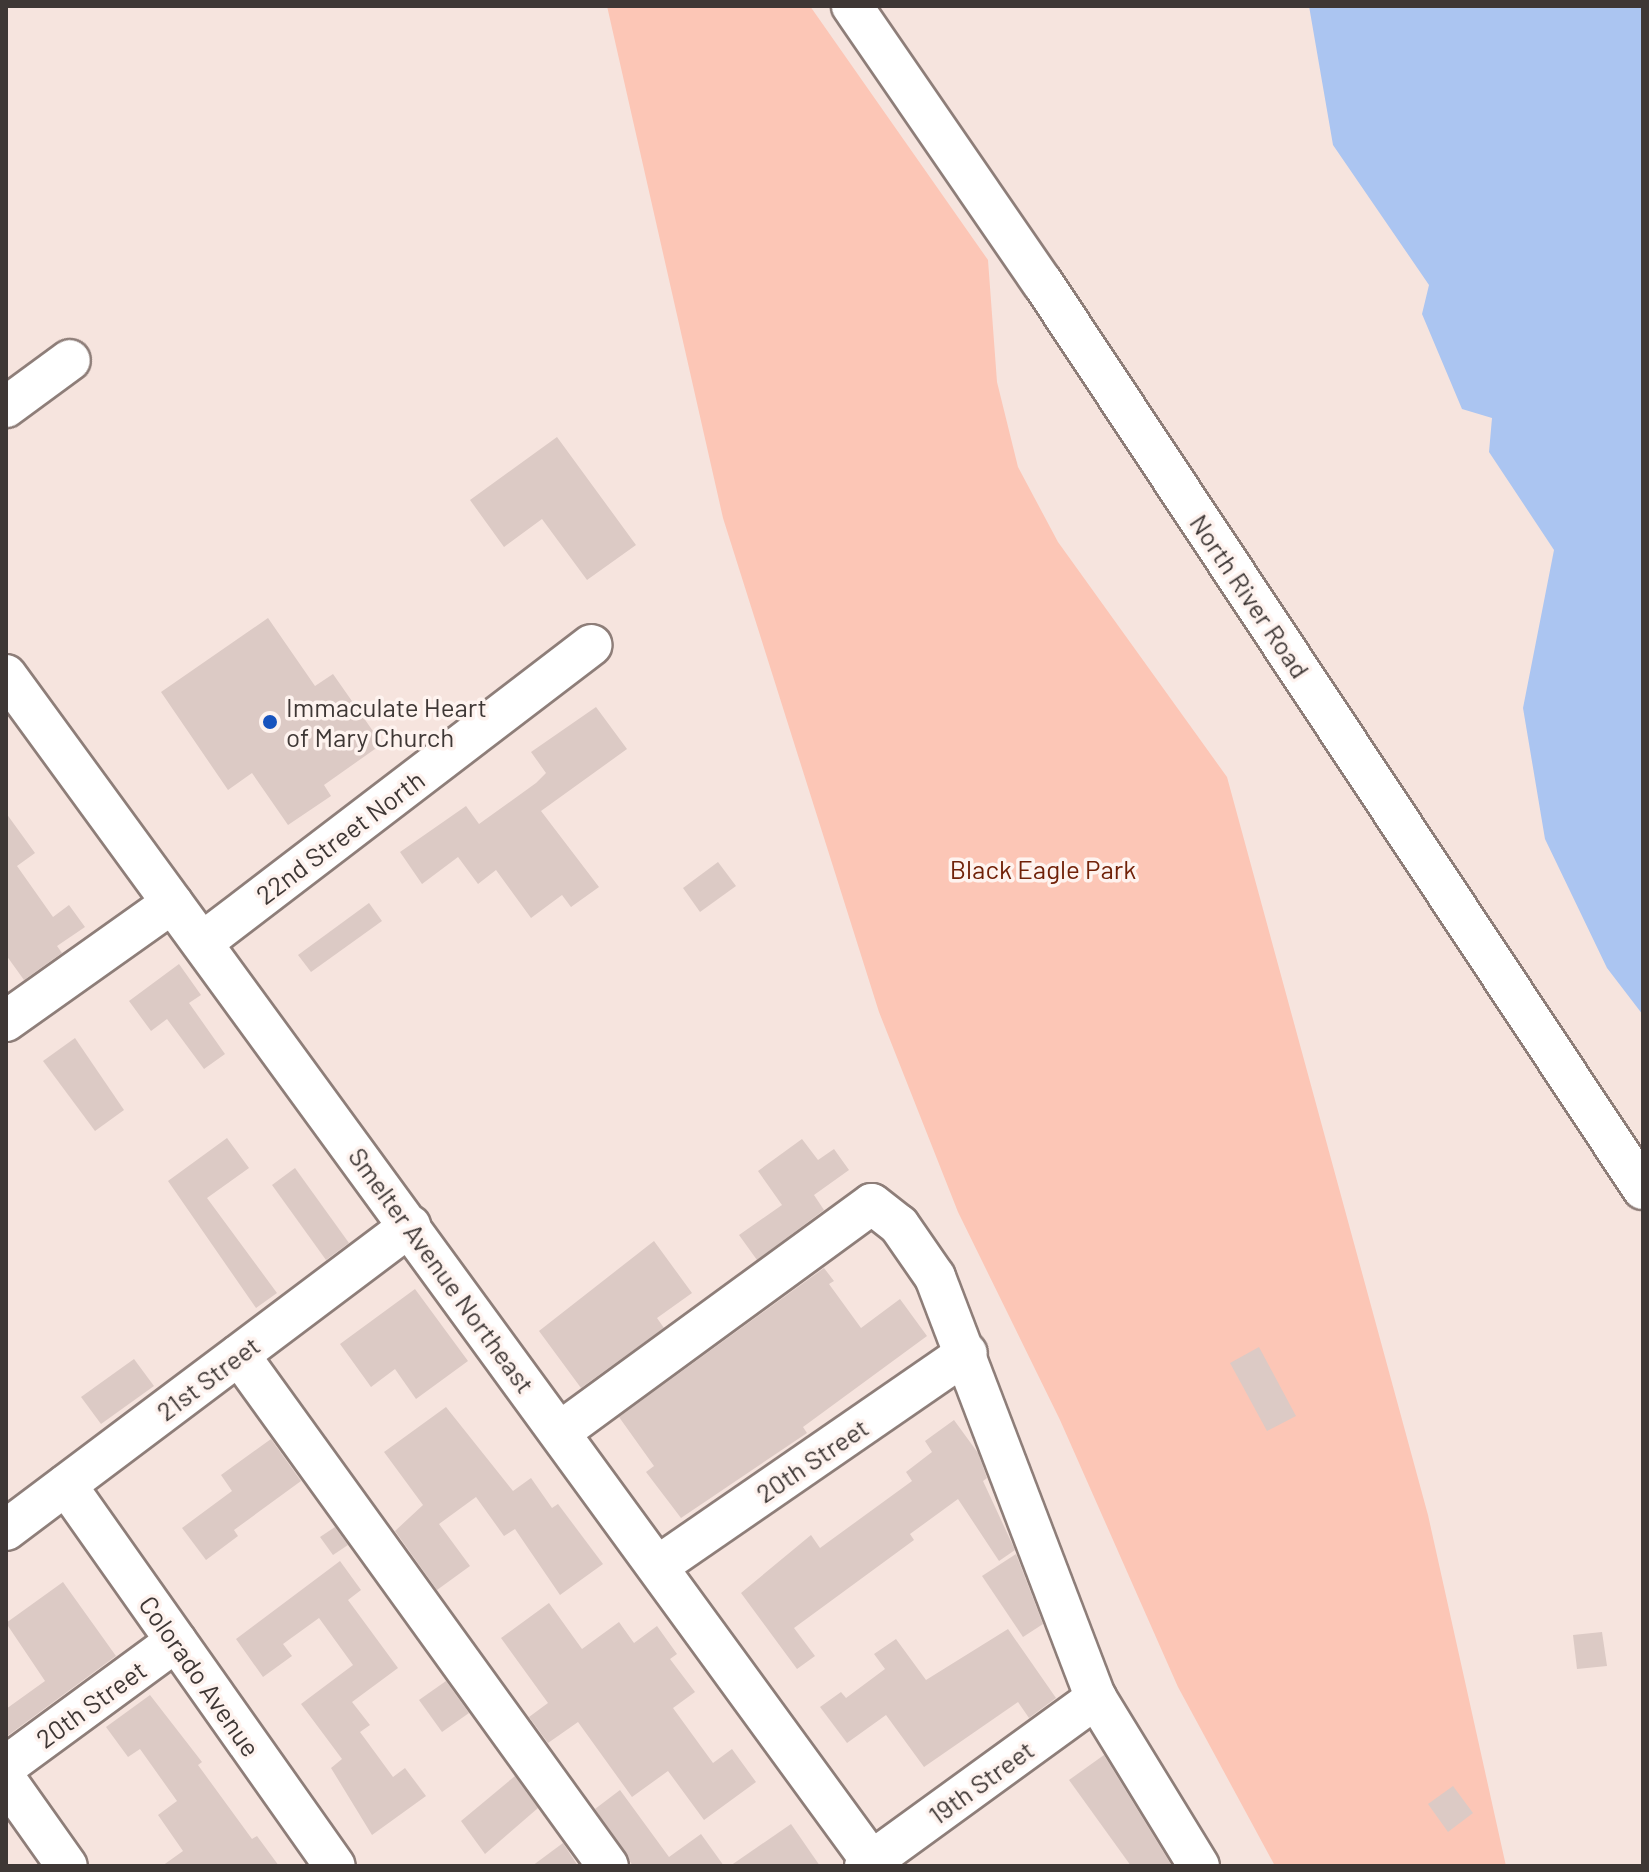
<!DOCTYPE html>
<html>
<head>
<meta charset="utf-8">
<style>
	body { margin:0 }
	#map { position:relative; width:1649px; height:1872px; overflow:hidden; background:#f6e4de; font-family:Barlow,sans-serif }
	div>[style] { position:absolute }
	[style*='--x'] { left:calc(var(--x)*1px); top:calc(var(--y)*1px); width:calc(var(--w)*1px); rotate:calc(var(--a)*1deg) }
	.green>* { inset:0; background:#fcc6b6 }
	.water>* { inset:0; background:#abc5f1 }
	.building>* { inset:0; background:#dccac5 }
	.roads { filter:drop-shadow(2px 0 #8e7e79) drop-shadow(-2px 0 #8e7e79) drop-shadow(0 2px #8e7e79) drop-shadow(0 -2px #8e7e79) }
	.minor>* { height:40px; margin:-20px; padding:0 20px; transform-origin:20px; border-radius:20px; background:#fff }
	.dots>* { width:22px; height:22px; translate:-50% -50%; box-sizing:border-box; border:4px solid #fef3ef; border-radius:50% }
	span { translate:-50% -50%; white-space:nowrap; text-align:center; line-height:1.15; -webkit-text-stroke:7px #fef3ef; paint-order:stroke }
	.street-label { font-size:26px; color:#3e3735 }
	.poi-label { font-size:26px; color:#3e3735 }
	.left { translate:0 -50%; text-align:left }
	.park-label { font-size:26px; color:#702108 }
	.frame { position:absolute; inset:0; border:8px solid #3e3735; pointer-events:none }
</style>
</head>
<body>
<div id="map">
	<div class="green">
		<i style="clip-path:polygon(607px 6px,810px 6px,988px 260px,997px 382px,1018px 467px,1058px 542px,1227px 777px,1428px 1515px,1506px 1866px,1275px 1866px,1178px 1687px,1060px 1420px,958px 1212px,879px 1012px,723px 518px)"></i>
	</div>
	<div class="water">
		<i style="clip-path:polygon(1309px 6px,1643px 6px,1643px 1015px,1607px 968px,1545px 839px,1523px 708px,1554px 550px,1489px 452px,1492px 418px,1462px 409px,1422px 314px,1429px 285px,1333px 145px)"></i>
	</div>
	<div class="building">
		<i style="clip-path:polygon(557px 437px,636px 545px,587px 580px,542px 519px,504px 547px,470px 500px)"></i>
		<i style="clip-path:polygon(268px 618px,315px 686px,333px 674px,382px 744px,324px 785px,331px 796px,288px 825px,252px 773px,228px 790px,161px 692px)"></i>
		<i style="clip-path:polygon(596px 707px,627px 749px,541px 811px,599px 887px,571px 907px,562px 895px,531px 918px,496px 870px,478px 884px,458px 857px,422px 884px,400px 852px,466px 806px,479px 824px,536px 783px,546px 773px,531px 752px)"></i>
		<i style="clip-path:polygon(6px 813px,35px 853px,17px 866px,53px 917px,69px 905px,85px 927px,57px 946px,62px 953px,24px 980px,6px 955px)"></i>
		<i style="clip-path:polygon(718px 862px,736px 886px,700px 912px,683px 888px)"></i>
		<i style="clip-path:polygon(369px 903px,382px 921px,311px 972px,298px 955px)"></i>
		<i style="clip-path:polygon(179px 964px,201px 995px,189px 1003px,225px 1054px,204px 1069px,167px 1019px,151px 1031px,129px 1001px)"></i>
		<i style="clip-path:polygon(75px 1038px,124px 1110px,95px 1131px,43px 1061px)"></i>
		<i style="clip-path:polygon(227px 1138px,249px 1168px,207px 1198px,277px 1293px,256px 1308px,168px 1181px)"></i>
		<i style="clip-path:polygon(802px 1139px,818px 1160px,834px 1149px,849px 1170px,814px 1195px,824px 1210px,757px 1260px,739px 1235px,782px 1205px,758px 1171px)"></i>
		<i style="clip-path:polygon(295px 1168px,349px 1243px,326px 1260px,272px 1185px)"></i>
		<i style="clip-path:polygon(654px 1241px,692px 1293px,657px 1318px,664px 1328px,581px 1388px,539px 1331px)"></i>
		<i style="clip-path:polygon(824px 1268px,834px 1281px,829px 1284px,861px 1328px,900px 1299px,927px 1336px,803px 1427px,807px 1433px,681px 1518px,646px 1472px,654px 1466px,619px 1417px)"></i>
		<i style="clip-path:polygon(415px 1289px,468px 1361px,416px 1399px,395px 1369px,371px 1387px,340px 1344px)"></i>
		<i style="clip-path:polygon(1259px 1347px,1296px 1416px,1267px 1431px,1230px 1363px)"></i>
		<i style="clip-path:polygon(134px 1359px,154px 1386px,101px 1424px,81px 1397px)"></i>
		<i style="clip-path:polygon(446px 1407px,513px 1491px,531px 1478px,552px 1508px,558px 1504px,603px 1564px,560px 1595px,515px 1529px,504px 1536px,476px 1497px,439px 1524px,470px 1566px,437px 1590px,395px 1531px,423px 1505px,384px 1452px)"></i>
		<i style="clip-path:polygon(954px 1420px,978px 1453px,987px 1478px,983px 1481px,1015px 1550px,999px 1561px,958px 1499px,910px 1534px,914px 1540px,794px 1628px,815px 1656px,797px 1669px,741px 1593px,811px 1535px,820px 1548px,912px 1481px,906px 1472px,932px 1452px,925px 1441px)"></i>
		<i style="clip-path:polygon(271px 1439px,301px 1481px,234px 1530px,238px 1536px,206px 1560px,182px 1528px,232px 1491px,221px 1475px)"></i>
		<i style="clip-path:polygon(335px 1527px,348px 1545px,333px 1555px,320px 1537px)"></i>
		<i style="clip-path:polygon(1016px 1554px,1043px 1624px,1023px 1637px,982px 1576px)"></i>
		<i style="clip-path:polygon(340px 1561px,361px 1590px,348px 1600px,398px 1668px,352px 1702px,370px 1725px,360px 1732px,393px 1777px,405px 1768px,426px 1796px,372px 1835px,331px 1768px,342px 1759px,301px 1704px,353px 1665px,319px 1618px,283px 1644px,292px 1656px,263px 1677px,236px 1639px)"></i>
		<i style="clip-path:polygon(63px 1582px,116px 1656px,6px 1737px,6px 1709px,45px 1681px,6px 1623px)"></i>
		<i style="clip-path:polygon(549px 1603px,582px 1649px,619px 1622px,634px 1643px,657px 1626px,677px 1654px,670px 1659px,695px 1692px,673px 1708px,713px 1763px,732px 1749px,756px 1782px,704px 1820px,668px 1771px,632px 1797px,578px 1722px,548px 1743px,529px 1717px,548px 1703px,501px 1638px)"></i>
		<i style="clip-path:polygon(1008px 1629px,1056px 1698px,1029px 1718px,1018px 1702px,924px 1767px,886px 1715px,847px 1743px,820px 1707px,841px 1692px,846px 1698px,885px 1669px,874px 1654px,896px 1639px,926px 1680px)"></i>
		<i style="clip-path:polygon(1602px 1632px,1607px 1666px,1577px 1669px,1573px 1635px)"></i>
		<i style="clip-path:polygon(446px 1681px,469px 1713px,442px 1732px,419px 1700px)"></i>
		<i style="clip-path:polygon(150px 1695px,202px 1762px,198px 1765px,252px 1839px,257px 1836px,279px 1866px,162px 1866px,183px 1851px,158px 1815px,177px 1801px,140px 1749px,128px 1757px,106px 1727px)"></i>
		<i style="clip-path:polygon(1104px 1755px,1172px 1866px,1131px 1866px,1069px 1780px)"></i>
		<i style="clip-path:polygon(515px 1776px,538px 1808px,485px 1854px,461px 1821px)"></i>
		<i style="clip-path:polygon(1453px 1786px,1473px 1813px,1448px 1832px,1428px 1804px)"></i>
		<i style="clip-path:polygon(620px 1790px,669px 1857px,701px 1834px,724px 1866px,633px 1866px,595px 1809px)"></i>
		<i style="clip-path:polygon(791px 1824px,820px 1866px,730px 1866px)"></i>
		<i style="clip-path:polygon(563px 1843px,578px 1866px,532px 1866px)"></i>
	</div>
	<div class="roads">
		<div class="minor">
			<i style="--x:852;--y:6;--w:335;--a:55.5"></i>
			<i style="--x:1042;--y:282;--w:1088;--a:56.47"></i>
			<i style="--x:6;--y:407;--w:79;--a:-36.3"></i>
			<i style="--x:6;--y:675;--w:1474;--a:53.88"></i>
			<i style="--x:203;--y:942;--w:489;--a:-37.4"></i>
			<i style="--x:6;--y:1021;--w:204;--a:-35.4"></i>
			<i style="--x:239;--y:1355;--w:630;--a:54.17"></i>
			<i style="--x:560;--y:1432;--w:386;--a:-36.2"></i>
			<i style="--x:872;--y:1204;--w:34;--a:38"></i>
			<i style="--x:899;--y:1225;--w:63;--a:55.3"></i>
			<i style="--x:935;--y:1277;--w:451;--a:69.1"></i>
			<i style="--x:1096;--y:1698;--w:197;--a:58.5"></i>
			<i style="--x:66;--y:1485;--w:466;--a:54.8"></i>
			<i style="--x:6;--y:1530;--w:506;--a:-36.96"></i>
			<i style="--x:658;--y:1566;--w:375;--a:-34.6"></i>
			<i style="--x:6;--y:1766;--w:211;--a:-36.3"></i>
			<i style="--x:6;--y:1780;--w:105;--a:54.7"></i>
			<i style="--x:865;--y:1866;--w:286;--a:-36"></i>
		</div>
	</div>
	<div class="dots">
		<i style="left:270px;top:722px;background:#1753be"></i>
	</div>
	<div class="street-label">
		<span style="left:1250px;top:596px;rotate:56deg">North River Road</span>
		<span style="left:340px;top:837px;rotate:-37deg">22nd Street North</span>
		<span style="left:442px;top:1270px;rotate:54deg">Smelter Avenue Northeast</span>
		<span style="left:208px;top:1378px;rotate:-37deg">21st Street</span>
		<span style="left:812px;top:1460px;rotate:-34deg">20th Street</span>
		<span style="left:200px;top:1676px;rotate:55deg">Colorado Avenue</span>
		<span style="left:91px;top:1704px;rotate:-36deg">20th Street</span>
		<span style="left:981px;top:1782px;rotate:-36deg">19th Street</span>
	</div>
	<div class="poi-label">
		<span class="left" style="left:286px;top:722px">Immaculate Heart<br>of Mary Church</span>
	</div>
	<div class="park-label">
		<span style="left:1043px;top:869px">Black Eagle Park</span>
	</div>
	<div class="frame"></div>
</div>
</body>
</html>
